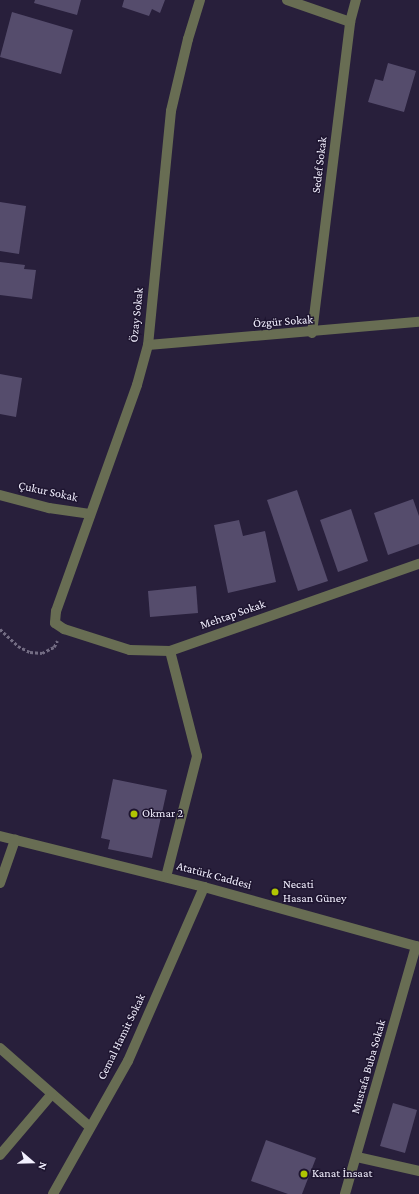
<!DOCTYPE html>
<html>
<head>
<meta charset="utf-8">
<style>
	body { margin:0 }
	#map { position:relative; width:419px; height:1194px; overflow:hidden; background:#281f3b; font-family:"Crimson Pro",serif }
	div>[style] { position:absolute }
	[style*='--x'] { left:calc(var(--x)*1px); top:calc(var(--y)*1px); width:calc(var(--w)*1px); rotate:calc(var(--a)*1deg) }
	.building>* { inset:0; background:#554c6c }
	.path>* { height:2.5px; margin-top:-1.25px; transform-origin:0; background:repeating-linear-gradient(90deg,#736c83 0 3px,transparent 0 5px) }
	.minor>* { height:10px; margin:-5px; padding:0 5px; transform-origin:5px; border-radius:5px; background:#686d53 }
	.dots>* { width:11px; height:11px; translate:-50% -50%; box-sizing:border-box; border:2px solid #1e1530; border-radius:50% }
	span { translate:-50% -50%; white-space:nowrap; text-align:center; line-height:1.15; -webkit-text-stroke:3px #1e1530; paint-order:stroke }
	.street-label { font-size:12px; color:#f3f0ff }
	.poi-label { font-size:12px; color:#f3f0ff }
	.left { translate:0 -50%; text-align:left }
	.north { position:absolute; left:12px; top:1142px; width:40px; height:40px; -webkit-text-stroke:3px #1e1530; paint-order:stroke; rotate:110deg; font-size:11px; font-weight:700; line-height:16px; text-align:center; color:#f3f0ff }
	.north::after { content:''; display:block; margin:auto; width:14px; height:18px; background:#f3f0ff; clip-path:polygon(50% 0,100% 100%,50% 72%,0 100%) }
</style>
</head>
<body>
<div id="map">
	<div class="building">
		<i style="clip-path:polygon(35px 0,81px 0,77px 15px,34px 3px)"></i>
		<i style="clip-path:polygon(124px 0,165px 0,160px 13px,152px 9px,149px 16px,122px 7px)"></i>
		<i style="clip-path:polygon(12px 12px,73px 30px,61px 74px,0 57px)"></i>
		<i style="clip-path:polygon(388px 63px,416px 71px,404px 112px,368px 102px,375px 79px,383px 81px)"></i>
		<i style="clip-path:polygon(0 202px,26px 206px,19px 254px,0 251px)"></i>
		<i style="clip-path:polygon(0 262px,25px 265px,24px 269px,36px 270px,32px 299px,0 295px)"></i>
		<i style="clip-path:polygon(0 374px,22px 378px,16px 417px,0 414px)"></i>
		<i style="clip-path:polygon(297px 490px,328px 581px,298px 591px,267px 500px)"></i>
		<i style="clip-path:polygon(413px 499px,419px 516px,419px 544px,388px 555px,374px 513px)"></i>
		<i style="clip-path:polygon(351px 509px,368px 561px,338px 572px,320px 520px)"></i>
		<i style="clip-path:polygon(239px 520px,243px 536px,265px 531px,276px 582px,228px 593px,214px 525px)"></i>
		<i style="clip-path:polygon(196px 586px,198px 613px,150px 617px,148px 591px)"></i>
		<i style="clip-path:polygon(113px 779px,167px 790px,152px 858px,108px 849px,110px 840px,101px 838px)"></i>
		<i style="clip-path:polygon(393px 1103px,417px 1110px,405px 1153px,380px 1146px)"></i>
		<i style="clip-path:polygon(266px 1140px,316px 1158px,302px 1194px,288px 1194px,251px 1181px)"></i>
	</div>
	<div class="path">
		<i style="--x:0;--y:629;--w:25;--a:43"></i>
		<i style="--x:18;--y:646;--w:13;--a:27"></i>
		<i style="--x:30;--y:652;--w:12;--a:5"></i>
		<i style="--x:42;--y:653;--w:13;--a:-27"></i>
		<i style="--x:54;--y:647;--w:7;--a:-63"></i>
	</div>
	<div class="minor">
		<i style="--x:200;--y:0;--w:41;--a:107.1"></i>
		<i style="--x:188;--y:39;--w:74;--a:103.3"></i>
		<i style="--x:171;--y:111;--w:235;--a:95.6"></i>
		<i style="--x:148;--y:345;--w:41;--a:105.4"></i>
		<i style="--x:137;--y:385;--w:240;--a:109.7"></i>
		<i style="--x:56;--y:611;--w:12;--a:95"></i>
		<i style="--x:55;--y:623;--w:11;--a:34"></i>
		<i style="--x:64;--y:629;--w:69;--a:17.7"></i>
		<i style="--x:130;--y:650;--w:40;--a:1.4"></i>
		<i style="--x:170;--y:651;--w:264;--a:-19.3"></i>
		<i style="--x:287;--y:0;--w:67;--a:19.2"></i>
		<i style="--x:312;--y:333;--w:313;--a:-83"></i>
		<i style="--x:350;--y:22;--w:23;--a:-75"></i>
		<i style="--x:148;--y:345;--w:272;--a:-4.9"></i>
		<i style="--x:0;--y:495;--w:51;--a:14.9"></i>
		<i style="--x:49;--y:508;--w:41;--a:8.3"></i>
		<i style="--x:0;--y:836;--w:210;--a:14"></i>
		<i style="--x:204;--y:887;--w:223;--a:15.6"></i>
		<i style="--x:166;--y:877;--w:125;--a:-75.6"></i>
		<i style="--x:197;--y:756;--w:108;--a:-104.4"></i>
		<i style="--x:0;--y:883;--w:46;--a:-70.8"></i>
		<i style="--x:0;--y:1048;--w:120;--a:41.3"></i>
		<i style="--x:0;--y:1155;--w:80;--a:-49.6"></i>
		<i style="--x:357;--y:1157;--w:64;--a:12.7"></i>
		<i style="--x:53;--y:1194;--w:153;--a:-60.6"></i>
		<i style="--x:128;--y:1061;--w:190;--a:-66.4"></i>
		<i style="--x:345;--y:1194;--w:258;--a:-74"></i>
	</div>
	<div class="dots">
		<i style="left:134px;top:814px;background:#b0c502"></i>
		<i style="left:275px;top:892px;background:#b0c502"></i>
		<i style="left:304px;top:1174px;background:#b0c502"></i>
	</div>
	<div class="street-label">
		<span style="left:320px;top:165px;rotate:-83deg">Sedef Sokak</span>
		<span style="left:137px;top:315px;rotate:-84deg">Özay Sokak</span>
		<span style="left:283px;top:322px;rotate:-4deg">Özgür Sokak</span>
		<span style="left:48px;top:492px;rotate:12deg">Çukur Sokak</span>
		<span style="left:233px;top:615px;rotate:-19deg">Mehtap Sokak</span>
		<span style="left:214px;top:876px;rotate:15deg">Atatürk Caddesi</span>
		<span style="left:122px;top:1037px;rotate:-64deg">Cemal Hamit Sokak</span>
		<span style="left:369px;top:1067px;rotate:-74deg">Mustafa Buba Sokak</span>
	</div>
	<div class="poi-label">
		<span class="left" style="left:142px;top:814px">Okmar 2</span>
		<span class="left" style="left:283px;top:892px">Necati<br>Hasan Güney</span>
		<span class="left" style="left:312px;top:1174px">Kanat İnsaat</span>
	</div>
	<div class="north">N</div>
</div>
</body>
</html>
